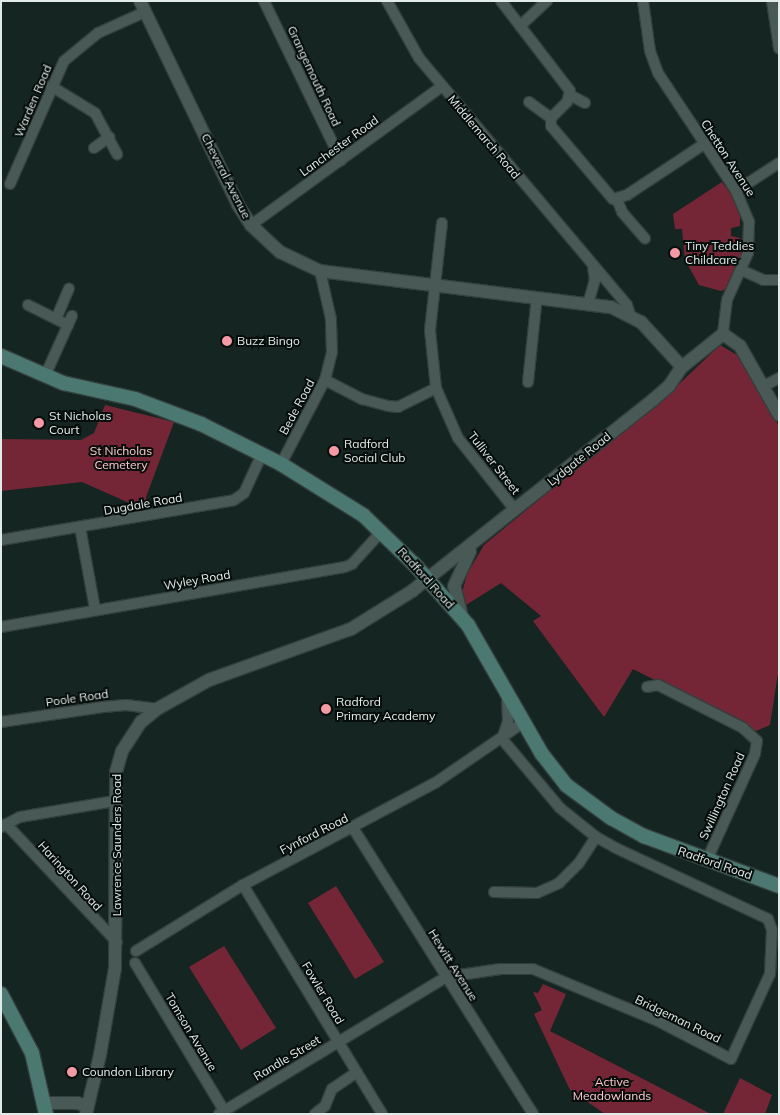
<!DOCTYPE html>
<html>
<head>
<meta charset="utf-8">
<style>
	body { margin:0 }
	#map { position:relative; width:780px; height:1115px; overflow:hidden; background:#152522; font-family:Mulish,sans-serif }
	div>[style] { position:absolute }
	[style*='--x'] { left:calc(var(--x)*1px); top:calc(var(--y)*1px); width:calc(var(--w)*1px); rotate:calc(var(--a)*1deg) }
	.green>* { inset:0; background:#752636 }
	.roads { filter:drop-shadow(1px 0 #333f3d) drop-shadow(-1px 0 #333f3d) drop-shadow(0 1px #333f3d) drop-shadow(0 -1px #333f3d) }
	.minor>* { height:10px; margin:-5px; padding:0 5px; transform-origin:5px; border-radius:5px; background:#495a56 }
	.tertiary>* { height:12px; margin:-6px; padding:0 6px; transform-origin:6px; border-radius:6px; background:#495a56 }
	.secondary>* { height:14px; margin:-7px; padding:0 7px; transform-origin:7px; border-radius:7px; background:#4b7971 }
	.dots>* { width:14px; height:14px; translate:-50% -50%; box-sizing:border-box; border:2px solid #060d0b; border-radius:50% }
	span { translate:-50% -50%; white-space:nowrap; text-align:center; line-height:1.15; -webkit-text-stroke:4px #060d0b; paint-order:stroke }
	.street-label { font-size:12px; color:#e1ebe9 }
	.poi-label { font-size:12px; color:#e1ebe9 }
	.left { translate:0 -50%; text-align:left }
	.park-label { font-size:12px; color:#ffc8ce }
	.frame { position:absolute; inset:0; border:2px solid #e1ebe9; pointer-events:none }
</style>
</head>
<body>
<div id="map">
	<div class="green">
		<i style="clip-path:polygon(722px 182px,734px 198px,740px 215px,740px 226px,731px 228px,731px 236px,740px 238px,742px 255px,729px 288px,721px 291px,699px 285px,685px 260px,682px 229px,675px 229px,673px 214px)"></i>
		<i style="clip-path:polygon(720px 345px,737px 355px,779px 426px,779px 667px,770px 725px,756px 731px,633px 669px,604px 717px,533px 621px,541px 616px,501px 583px,466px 605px,462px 593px,467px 574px,484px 545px,677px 386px)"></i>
		<i style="clip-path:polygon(105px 405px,174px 422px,146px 497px,148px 507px,143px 509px,82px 482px,1px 491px,1px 439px,81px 440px,94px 433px)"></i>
		<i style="clip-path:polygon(336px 886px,384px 962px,355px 979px,308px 903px)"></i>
		<i style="clip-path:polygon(224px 946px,276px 1028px,241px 1050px,189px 967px)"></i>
		<i style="clip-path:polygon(543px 984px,566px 994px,550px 1031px,711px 1114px,605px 1114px,570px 1090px,534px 1014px,542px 1010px,533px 992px,538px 993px)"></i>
		<i style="clip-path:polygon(740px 1078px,772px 1095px,765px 1114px,723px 1114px)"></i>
	</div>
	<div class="roads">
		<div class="minor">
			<i style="--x:264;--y:1;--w:177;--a:64.2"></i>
			<i style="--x:387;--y:1;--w:65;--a:60.7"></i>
			<i style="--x:419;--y:58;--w:323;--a:49.9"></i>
			<i style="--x:627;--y:305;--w:10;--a:73"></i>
			<i style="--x:501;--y:1;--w:113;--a:52.5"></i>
			<i style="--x:570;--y:91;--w:11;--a:105"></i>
			<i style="--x:567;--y:102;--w:23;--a:135"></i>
			<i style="--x:551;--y:118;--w:8;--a:90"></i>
			<i style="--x:551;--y:126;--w:96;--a:49.7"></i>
			<i style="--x:613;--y:199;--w:15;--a:-16"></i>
			<i style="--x:627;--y:195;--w:92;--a:-33.5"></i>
			<i style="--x:643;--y:1;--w:50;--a:82"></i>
			<i style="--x:650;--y:51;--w:23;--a:70"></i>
			<i style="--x:658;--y:73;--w:141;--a:56.5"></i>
			<i style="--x:736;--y:191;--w:34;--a:67"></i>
			<i style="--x:749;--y:222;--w:31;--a:92"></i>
			<i style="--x:748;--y:253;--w:51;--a:114.1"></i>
			<i style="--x:727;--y:300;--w:34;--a:97"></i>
			<i style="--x:772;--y:1;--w:48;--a:81.5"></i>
			<i style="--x:520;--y:26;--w:37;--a:-43"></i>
			<i style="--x:51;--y:86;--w:52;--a:31.5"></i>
			<i style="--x:95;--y:113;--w:47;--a:61.8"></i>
			<i style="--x:570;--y:95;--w:17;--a:28"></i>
			<i style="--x:529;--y:102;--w:27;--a:36"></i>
			<i style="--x:94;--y:148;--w:19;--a:-36"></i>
			<i style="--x:10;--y:184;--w:134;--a:-66.3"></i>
			<i style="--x:64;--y:61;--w:44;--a:-39.5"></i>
			<i style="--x:98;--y:33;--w:51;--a:-24.1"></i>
			<i style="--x:736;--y:191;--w:51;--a:-33.1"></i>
			<i style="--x:617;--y:199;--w:14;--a:69"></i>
			<i style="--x:622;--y:212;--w:35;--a:49"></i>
			<i style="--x:442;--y:223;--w:108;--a:96.4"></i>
			<i style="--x:430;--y:330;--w:58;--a:84.1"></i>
			<i style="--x:436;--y:388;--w:55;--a:66.3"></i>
			<i style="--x:458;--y:438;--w:92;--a:51.6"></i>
			<i style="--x:251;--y:225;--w:236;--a:-36"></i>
			<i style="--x:741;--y:270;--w:24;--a:24"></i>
			<i style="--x:763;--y:280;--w:16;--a:0"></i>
			<i style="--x:588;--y:304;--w:25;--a:-74"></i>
			<i style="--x:595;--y:280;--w:12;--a:-99"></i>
			<i style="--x:28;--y:305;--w:45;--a:26.6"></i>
			<i style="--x:56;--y:319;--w:33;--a:-67"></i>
			<i style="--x:45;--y:376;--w:66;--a:-65.8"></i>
			<i style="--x:325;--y:380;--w:42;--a:27.2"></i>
			<i style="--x:362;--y:399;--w:27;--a:15"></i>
			<i style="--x:388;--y:406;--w:10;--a:6"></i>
			<i style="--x:398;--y:407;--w:42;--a:-26.6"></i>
			<i style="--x:528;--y:382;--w:85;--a:-84"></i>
			<i style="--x:762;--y:387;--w:19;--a:-28"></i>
			<i style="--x:281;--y:464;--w:95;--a:-62.4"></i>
			<i style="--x:325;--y:380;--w:29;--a:-76"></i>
			<i style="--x:332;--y:352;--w:33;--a:-92"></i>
			<i style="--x:331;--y:319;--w:49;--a:-102.9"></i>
			<i style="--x:80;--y:527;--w:83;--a:79.6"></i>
			<i style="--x:1;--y:540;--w:236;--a:-9.7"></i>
			<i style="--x:234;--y:500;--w:12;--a:-35"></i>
			<i style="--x:244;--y:493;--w:43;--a:-65.2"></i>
			<i style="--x:1;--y:627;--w:349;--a:-9.9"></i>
			<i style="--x:345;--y:567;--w:8;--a:-23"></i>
			<i style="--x:352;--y:564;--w:45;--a:-47.7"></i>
			<i style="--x:647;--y:687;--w:11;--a:-10"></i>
			<i style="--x:658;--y:685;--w:95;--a:26.8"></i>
			<i style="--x:743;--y:728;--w:19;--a:43"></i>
			<i style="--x:757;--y:741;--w:13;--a:99"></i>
			<i style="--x:755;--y:754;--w:116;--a:114.4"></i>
			<i style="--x:1;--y:722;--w:103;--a:-8.4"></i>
			<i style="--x:103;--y:707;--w:23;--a:-5"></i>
			<i style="--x:126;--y:705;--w:31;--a:7"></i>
			<i style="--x:6;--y:824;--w:162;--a:46.8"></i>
			<i style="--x:1;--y:827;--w:21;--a:-28"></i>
			<i style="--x:20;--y:817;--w:96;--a:-9.6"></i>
			<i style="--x:353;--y:828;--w:338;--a:57.8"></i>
			<i style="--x:243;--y:885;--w:268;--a:58.7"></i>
			<i style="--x:494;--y:892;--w:43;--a:1.3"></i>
			<i style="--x:537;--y:893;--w:24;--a:-24"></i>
			<i style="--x:559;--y:883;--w:28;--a:-45"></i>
			<i style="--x:579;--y:863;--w:31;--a:-57"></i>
			<i style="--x:136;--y:951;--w:126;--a:-31.7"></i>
			<i style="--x:243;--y:885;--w:217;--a:-28"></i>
			<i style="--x:435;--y:783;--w:108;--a:-34.4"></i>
			<i style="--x:135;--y:963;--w:176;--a:58.9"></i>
			<i style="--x:219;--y:1114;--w:265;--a:-31.1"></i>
			<i style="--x:446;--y:977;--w:55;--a:-8.4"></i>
			<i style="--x:500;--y:969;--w:33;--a:0"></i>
			<i style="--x:533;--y:969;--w:135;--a:22.6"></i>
			<i style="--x:658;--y:1021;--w:82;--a:27.5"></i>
			<i style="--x:731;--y:1059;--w:94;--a:-65.4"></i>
			<i style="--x:770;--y:974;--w:44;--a:-87.4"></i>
			<i style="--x:772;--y:930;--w:12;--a:-110"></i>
			<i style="--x:768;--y:919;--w:168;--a:-155"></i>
			<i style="--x:616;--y:848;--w:23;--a:-151"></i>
			<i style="--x:596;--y:837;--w:46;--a:-141.1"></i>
			<i style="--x:560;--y:808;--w:90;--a:-130"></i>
			<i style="--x:502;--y:739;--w:18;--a:-71"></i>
			<i style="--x:508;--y:722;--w:27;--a:-92"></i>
			<i style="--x:315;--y:1114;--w:13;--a:-39"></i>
			<i style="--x:325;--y:1106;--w:18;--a:-68"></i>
			<i style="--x:332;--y:1089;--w:30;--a:-34"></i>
		</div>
		<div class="tertiary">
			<i style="--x:140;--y:1;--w:226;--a:64.3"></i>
			<i style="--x:238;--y:205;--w:24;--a:57"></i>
			<i style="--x:251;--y:225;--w:40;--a:43"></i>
			<i style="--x:280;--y:252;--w:44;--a:25.4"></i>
			<i style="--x:320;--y:271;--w:293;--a:7.1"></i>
			<i style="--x:611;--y:307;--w:34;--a:27"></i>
			<i style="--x:641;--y:322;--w:61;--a:47.7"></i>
			<i style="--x:462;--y:617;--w:32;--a:-104"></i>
			<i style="--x:454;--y:586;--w:38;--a:-65"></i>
			<i style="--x:44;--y:1103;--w:33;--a:0"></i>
			<i style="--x:77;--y:1103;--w:11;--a:15"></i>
			<i style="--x:86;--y:1114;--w:61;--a:-76.7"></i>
			<i style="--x:100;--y:1055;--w:88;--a:-80.2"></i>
			<i style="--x:115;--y:968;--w:196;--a:-89.7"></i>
			<i style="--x:116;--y:772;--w:22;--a:-74"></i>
			<i style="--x:122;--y:751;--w:35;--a:-57"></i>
			<i style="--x:141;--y:722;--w:21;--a:-39"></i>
			<i style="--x:157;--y:709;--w:60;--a:-29.1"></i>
			<i style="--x:209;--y:680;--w:151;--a:-19.8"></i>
			<i style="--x:351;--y:629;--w:72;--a:-31.9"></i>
			<i style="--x:412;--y:591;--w:309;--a:-38.4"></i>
			<i style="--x:654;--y:399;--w:20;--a:-41"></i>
			<i style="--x:669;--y:386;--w:23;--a:-56"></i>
			<i style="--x:682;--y:367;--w:53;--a:-38.8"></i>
			<i style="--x:723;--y:334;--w:21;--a:35"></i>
			<i style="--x:740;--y:346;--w:79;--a:60.5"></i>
		</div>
		<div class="secondary">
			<i style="--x:1;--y:356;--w:68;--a:23.5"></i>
			<i style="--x:63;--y:383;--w:74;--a:12.5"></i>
			<i style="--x:135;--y:399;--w:71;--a:20.7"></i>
			<i style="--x:201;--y:424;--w:89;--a:26.6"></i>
			<i style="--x:281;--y:464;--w:97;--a:31.9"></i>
			<i style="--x:363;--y:515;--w:71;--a:43.9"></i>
			<i style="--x:414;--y:564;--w:81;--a:48.5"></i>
			<i style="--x:468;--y:625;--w:149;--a:60.2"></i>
			<i style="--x:542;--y:754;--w:39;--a:52"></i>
			<i style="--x:566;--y:785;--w:56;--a:36.3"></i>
			<i style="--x:611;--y:818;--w:38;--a:29"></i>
			<i style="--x:644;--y:836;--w:144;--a:20.3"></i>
			<i style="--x:1;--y:994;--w:67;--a:62.3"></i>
			<i style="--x:32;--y:1053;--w:63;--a:77.1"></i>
		</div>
	</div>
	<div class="dots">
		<i style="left:675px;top:253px;background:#f49aa5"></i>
		<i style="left:227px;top:341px;background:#f49aa5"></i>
		<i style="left:39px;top:423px;background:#f49aa5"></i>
		<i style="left:334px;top:451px;background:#f49aa5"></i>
		<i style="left:326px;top:709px;background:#f49aa5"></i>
		<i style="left:72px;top:1072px;background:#f49aa5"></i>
	</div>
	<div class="street-label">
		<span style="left:314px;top:76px;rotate:65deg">Grangemouth Road</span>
		<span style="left:33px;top:101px;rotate:-67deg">Warden Road</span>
		<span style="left:484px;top:137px;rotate:50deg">Middlemarch Road</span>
		<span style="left:339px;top:146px;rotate:-36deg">Lanchester Road</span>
		<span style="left:728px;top:158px;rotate:57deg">Chetton Avenue</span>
		<span style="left:226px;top:176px;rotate:63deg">Cheveral Avenue</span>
		<span style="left:297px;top:407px;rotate:-62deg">Bede Road</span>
		<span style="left:579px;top:459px;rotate:-39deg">Lydgate Road</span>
		<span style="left:494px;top:463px;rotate:52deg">Tulliver Street</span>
		<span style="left:143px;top:504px;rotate:-10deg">Dugdale Road</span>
		<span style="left:426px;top:578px;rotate:48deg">Radford Road</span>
		<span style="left:197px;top:580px;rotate:-10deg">Wyley Road</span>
		<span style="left:77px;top:698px;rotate:-8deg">Poole Road</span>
		<span style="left:722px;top:796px;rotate:-66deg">Swillington Road</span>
		<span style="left:314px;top:834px;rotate:-27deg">Fynford Road</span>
		<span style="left:117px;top:845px;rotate:-90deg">Lawrence Saunders Road</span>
		<span style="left:715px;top:863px;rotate:19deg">Radford Road</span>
		<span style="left:70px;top:876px;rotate:48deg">Harington Road</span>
		<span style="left:453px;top:965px;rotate:58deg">Hewitt Avenue</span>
		<span style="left:323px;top:993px;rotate:59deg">Fowler Road</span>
		<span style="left:678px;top:1019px;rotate:26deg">Bridgeman Road</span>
		<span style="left:191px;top:1032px;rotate:59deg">Tomson Avenue</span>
		<span style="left:287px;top:1058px;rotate:-31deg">Randle Street</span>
	</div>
	<div class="poi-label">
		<span class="left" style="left:685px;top:253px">Tiny Teddies<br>Childcare</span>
		<span class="left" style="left:237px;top:341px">Buzz Bingo</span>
		<span class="left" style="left:49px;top:423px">St Nicholas<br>Court</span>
		<span class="left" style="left:344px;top:451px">Radford<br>Social Club</span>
		<span class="left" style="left:336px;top:709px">Radford<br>Primary Academy</span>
		<span class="left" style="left:82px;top:1072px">Coundon Library</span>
	</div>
	<div class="park-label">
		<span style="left:121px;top:458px">St Nicholas<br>Cemetery</span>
		<span style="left:612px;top:1089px">Active<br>Meadowlands</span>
	</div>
	<div class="frame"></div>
</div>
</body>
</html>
